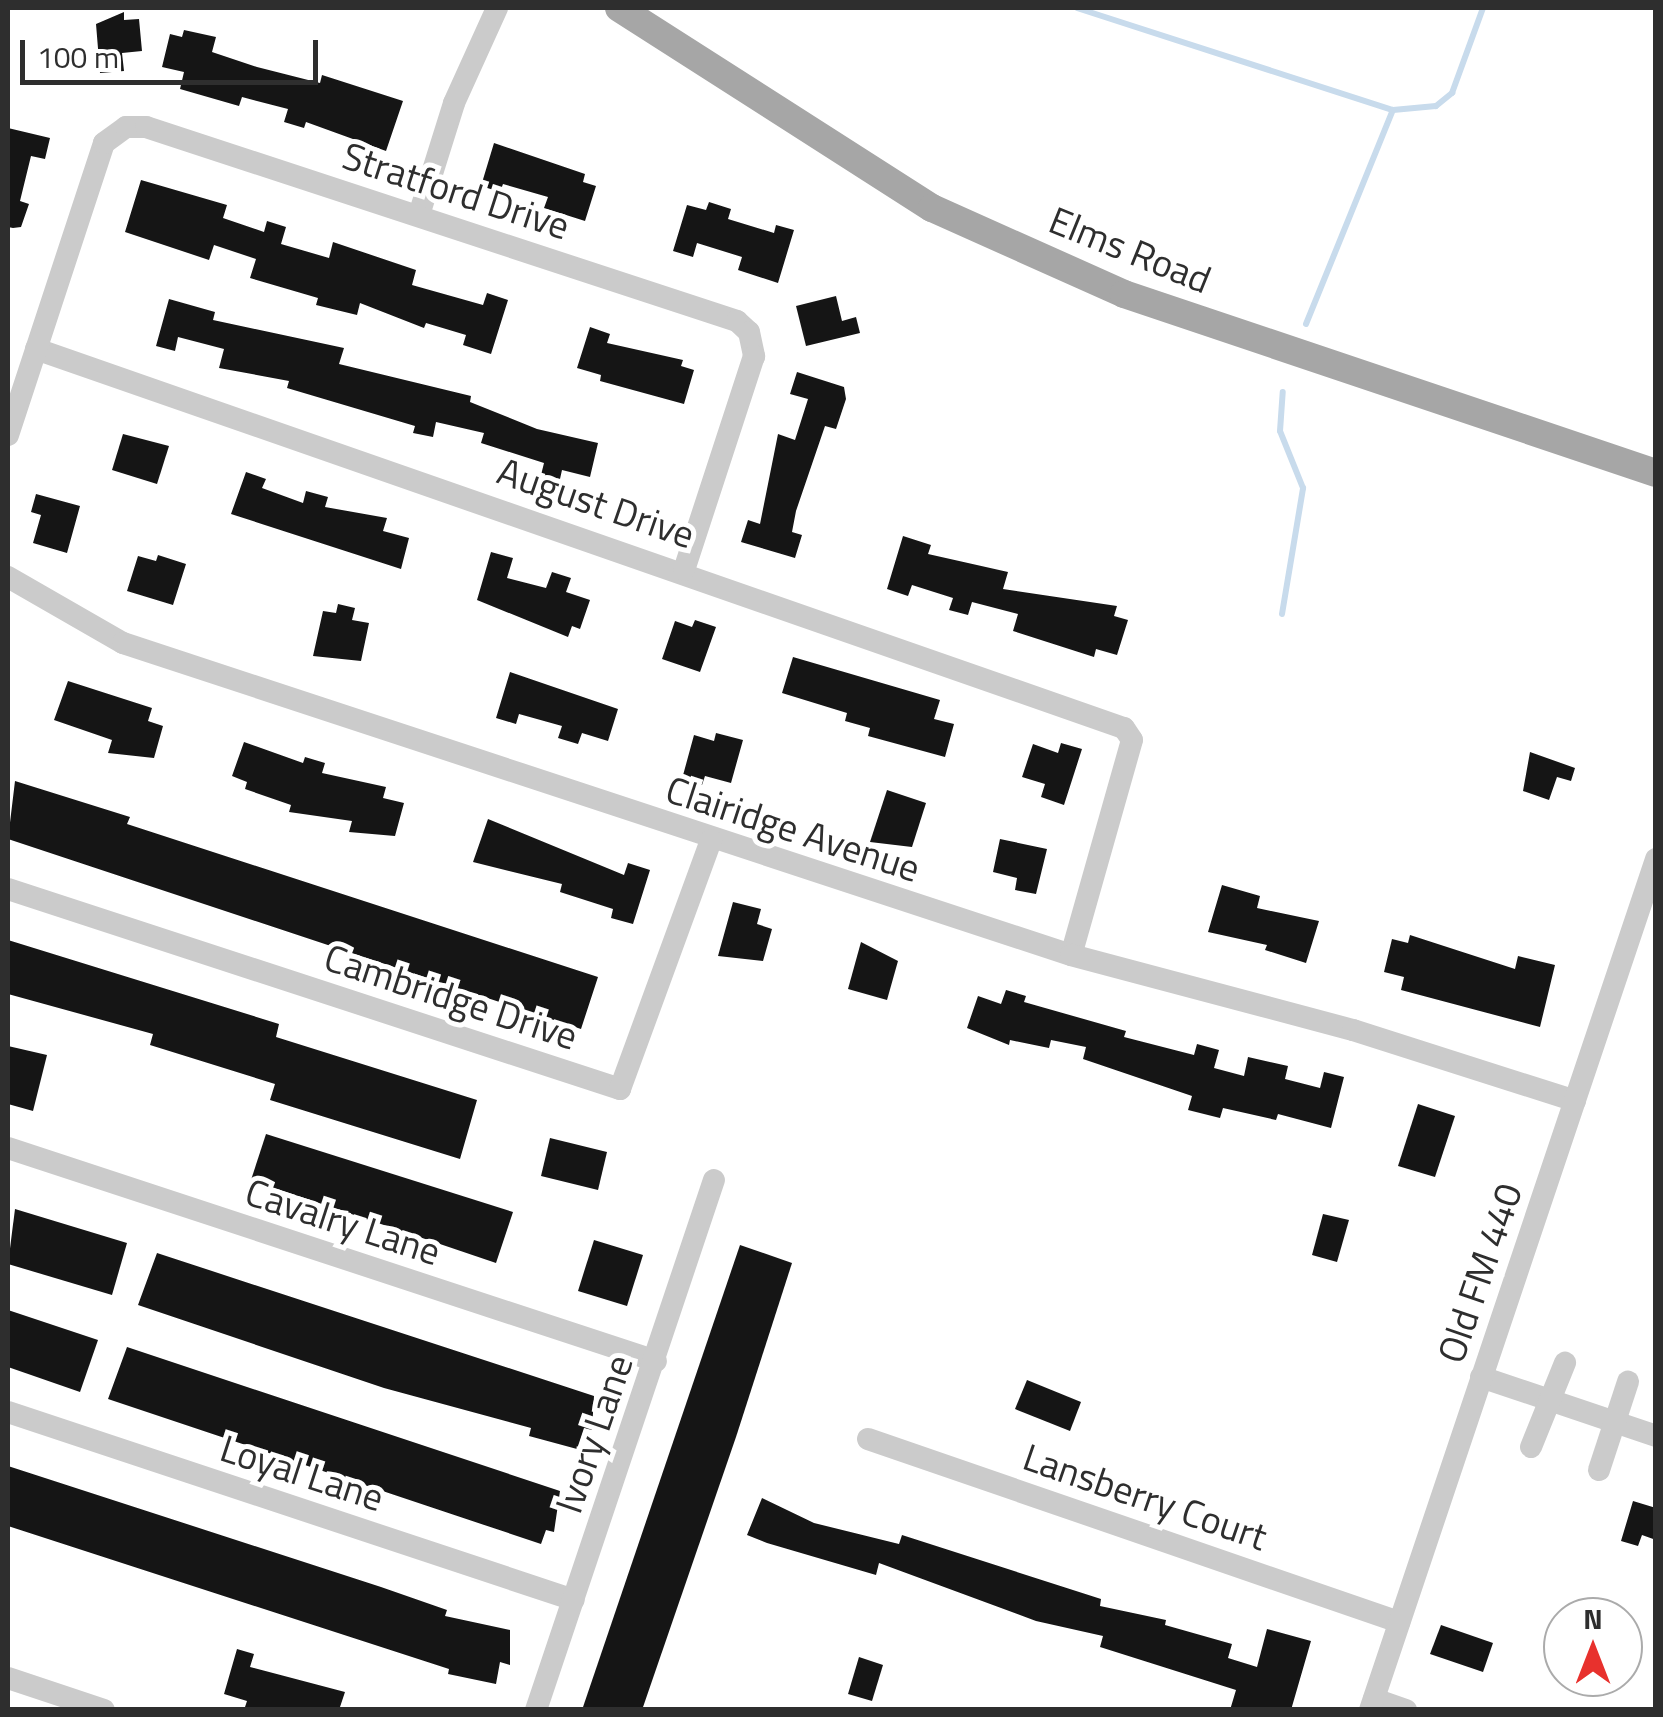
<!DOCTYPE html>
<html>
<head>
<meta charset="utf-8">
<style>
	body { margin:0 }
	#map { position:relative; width:1663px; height:1717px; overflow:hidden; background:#fff; font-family:"Titillium Web",sans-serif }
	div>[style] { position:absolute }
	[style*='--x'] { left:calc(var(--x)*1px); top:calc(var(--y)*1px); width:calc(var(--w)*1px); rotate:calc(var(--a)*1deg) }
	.stream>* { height:6px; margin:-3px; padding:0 3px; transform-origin:3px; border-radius:3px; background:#c8dbec }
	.building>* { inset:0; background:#151515 }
	.minor>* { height:22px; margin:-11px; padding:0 11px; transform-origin:11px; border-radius:11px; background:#cbcbcb }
	.major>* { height:28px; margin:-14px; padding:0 14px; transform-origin:14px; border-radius:14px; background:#a6a6a6 }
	span { translate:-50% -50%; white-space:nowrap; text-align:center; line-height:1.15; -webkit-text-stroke:10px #fff; paint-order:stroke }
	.street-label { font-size:38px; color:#2e2e2e }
	.frame { position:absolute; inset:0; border:10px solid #2e2e2e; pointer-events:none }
	.north { position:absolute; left:1543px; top:1597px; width:100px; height:100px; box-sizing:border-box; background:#fff; border:2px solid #ababab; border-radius:50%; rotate:0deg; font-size:28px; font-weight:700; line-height:40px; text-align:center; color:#2e2e2e }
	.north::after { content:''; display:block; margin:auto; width:35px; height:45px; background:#e8312d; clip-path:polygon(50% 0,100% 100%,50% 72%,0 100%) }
	.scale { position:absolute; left:20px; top:40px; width:298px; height:45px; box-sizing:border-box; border:5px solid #2e2e2e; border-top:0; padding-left:12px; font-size:30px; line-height:35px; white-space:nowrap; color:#2e2e2e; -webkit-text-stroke:8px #fff; paint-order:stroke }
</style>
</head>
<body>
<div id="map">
	<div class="stream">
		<i style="--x:1077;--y:8;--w:332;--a:17.9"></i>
		<i style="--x:1393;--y:110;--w:43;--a:-5.3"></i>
		<i style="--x:1436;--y:106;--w:21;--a:-39"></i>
		<i style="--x:1452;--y:93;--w:90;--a:-70"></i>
		<i style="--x:1306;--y:324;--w:231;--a:-67.9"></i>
		<i style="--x:1282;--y:614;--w:128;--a:-80.5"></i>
		<i style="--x:1303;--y:488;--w:61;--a:-112"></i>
		<i style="--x:1280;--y:431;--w:39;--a:-86"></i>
	</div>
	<div class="building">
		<i style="clip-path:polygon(124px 12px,124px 20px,139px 19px,142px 51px,122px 53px,124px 71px,100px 73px,96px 24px)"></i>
		<i style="clip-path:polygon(184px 30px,216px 37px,212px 52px,257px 67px,320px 83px,322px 75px,403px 101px,386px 151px,306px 122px,304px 128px,284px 122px,288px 109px,242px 97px,239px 106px,180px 89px,184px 72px,162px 67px,170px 34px,182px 37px)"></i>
		<i style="clip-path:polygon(8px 128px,50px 138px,45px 159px,31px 156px,20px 201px,29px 204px,21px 227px,13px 228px,8px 227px)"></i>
		<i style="clip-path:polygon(494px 143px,585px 174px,583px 182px,596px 186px,585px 221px,544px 208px,548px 197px,503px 184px,500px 192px,481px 186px)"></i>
		<i style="clip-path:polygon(141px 180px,227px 205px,223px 218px,264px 232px,267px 221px,286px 227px,281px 244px,329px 258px,333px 242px,416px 270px,412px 285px,483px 305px,487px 293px,508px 300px,491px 354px,463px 345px,466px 335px,426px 323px,424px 328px,360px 303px,357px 315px,316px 305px,318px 298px,250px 278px,256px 259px,214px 245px,209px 260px,125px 232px)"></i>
		<i style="clip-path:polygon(709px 202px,731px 209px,728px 219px,774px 233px,776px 225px,794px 230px,778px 283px,738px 270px,742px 257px,697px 243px,693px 257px,673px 251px,687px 205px,706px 210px)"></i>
		<i style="clip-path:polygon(836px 296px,842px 321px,856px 317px,860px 333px,806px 346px,796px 306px)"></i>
		<i style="clip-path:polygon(169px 299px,215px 312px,213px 320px,344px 348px,339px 364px,471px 396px,470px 402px,537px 429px,598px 443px,590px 477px,562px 470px,560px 479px,541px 475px,544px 463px,481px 443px,484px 433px,436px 422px,433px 437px,413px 433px,415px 426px,287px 388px,289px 381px,219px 368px,224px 349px,178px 337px,175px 351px,156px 346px)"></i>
		<i style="clip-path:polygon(590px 327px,610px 334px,607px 343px,683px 360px,681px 366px,694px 370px,684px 404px,600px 381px,601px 375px,577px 368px)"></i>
		<i style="clip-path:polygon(797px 372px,844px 387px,846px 399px,836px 429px,825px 426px,796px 511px,792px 532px,802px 535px,795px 558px,741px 542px,748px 520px,760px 524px,778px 434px,795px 440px,808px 399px,790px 394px)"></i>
		<i style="clip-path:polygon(123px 434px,169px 446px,157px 484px,112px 470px)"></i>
		<i style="clip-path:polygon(246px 472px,266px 479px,262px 488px,303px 503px,306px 491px,328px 497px,325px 507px,387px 518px,383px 531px,409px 538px,401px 569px,231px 514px)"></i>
		<i style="clip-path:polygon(36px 494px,80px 506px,67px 553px,33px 543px,41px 515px,31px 512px)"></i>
		<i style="clip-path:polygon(903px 536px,931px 545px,928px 554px,1008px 572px,1003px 589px,1117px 606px,1114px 616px,1128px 620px,1117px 655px,1096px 649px,1094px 657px,1013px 631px,1018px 614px,972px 602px,968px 615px,949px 610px,953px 598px,912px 585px,908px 596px,887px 589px)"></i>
		<i style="clip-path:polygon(491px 552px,513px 558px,507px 578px,546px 588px,552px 572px,571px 578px,566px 592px,590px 600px,580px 629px,572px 626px,568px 637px,477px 600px)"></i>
		<i style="clip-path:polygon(158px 555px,186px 564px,173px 605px,127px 591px,138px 556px,156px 561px)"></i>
		<i style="clip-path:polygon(338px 604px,355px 608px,352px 620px,369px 623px,361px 661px,313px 656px,323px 611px,336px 613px)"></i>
		<i style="clip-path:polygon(695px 620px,716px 627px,700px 672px,662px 659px,675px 621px,692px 627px)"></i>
		<i style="clip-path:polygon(793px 657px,940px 700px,934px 719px,954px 724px,945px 757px,868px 736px,870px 728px,845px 721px,847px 713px,782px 693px)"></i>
		<i style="clip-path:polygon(510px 672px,618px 709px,608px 741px,582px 733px,578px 744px,558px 738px,562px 726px,519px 714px,516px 724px,496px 718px)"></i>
		<i style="clip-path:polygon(68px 681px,152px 708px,148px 721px,163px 726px,154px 758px,108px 753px,112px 740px,54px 720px)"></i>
		<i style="clip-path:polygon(716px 733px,743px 740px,731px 783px,705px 776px,702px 785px,682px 779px,694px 735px,714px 741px)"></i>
		<i style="clip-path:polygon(244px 742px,303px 763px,305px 757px,325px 763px,322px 773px,386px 787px,383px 798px,404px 803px,395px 836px,349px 832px,352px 821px,289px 812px,291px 805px,245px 789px,247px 782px,232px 776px)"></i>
		<i style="clip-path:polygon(1061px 743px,1082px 749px,1064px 805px,1041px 797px,1045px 784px,1022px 777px,1033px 744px,1058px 753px)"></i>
		<i style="clip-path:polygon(1530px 752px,1575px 768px,1571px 781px,1557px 777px,1549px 800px,1523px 791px)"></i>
		<i style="clip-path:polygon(15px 781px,130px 817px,127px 824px,598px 977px,581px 1029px,8px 839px)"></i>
		<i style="clip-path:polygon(887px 790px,926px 803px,912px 847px,870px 842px)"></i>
		<i style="clip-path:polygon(488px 819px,624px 875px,628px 863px,650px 870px,633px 924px,611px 918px,613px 909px,560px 892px,562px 884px,473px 862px)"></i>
		<i style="clip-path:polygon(1000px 839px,1047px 849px,1036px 894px,1015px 890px,1017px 878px,993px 872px)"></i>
		<i style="clip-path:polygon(1222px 885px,1260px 896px,1257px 908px,1319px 921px,1306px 963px,1265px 950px,1267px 945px,1208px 932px)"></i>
		<i style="clip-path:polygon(733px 902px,761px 909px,757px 924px,772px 929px,763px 961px,718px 956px)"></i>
		<i style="clip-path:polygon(1410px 935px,1515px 969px,1518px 956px,1555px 965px,1540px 1027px,1401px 990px,1404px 977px,1384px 972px,1392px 939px,1408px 943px)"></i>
		<i style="clip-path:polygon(8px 940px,279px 1024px,276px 1037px,477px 1100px,460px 1159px,270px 1100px,275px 1084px,150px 1045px,153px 1034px,8px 994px)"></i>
		<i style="clip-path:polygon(861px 942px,898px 961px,887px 1000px,848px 989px)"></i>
		<i style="clip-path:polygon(1006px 990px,1026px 996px,1024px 1002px,1126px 1031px,1124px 1037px,1194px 1055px,1197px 1044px,1219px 1050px,1214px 1068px,1244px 1076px,1248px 1057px,1288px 1066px,1285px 1079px,1320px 1088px,1324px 1072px,1344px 1077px,1331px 1128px,1278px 1114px,1276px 1120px,1223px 1108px,1220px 1118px,1188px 1110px,1192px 1096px,1083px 1059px,1086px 1047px,1051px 1040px,1049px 1048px,1010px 1040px,1009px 1045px,967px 1028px,978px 996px,1001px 1004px)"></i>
		<i style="clip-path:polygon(8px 1046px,47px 1055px,33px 1111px,8px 1104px)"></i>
		<i style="clip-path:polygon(1418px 1104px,1455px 1116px,1435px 1177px,1398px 1166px)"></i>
		<i style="clip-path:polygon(266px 1134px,513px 1212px,496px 1263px,251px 1180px)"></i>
		<i style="clip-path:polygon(550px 1138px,607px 1152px,598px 1190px,541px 1176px)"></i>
		<i style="clip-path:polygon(15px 1209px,127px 1243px,112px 1295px,8px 1264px)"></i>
		<i style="clip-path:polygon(1323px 1214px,1349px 1220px,1337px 1262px,1312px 1255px)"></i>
		<i style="clip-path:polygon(594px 1240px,643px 1255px,627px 1306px,578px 1291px)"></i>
		<i style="clip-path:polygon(740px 1245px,792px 1263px,736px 1437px,642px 1710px,582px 1710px)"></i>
		<i style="clip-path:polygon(157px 1253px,594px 1396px,592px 1430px,584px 1428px,577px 1449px,529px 1436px,531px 1428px,384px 1388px,138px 1305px)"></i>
		<i style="clip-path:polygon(8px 1310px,98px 1340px,80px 1392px,8px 1367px)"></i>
		<i style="clip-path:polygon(127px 1347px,560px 1491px,554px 1532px,546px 1530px,541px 1544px,108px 1399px)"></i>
		<i style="clip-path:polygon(1027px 1380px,1081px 1402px,1070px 1431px,1015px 1409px)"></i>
		<i style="clip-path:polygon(8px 1466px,381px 1587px,447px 1610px,445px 1616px,510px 1630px,510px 1665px,500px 1662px,496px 1684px,448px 1674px,449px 1669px,8px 1526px)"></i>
		<i style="clip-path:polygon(762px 1498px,814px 1523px,899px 1544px,902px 1535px,1101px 1599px,1100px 1606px,1166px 1620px,1165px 1625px,1232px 1644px,1228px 1658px,1257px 1667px,1267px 1629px,1311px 1641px,1291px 1710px,1230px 1710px,1236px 1690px,1100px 1647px,1103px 1636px,1036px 1621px,879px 1563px,876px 1575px,767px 1543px,747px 1535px)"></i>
		<i style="clip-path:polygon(1633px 1501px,1656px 1508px,1656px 1540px,1642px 1535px,1638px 1546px,1621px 1541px)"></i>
		<i style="clip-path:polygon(1441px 1625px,1493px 1643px,1483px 1672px,1430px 1654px)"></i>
		<i style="clip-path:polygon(237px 1649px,254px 1654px,250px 1667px,345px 1692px,339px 1710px,244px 1710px,247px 1701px,224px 1694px)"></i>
		<i style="clip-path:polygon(859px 1657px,883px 1665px,872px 1701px,848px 1694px)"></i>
	</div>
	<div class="minor">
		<i style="--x:419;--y:215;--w:117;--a:-72.6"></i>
		<i style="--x:454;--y:103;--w:104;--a:-65.6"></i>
		<i style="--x:36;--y:349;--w:1152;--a:19.21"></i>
		<i style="--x:1124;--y:728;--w:14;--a:56"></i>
		<i style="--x:1132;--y:740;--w:223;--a:105.8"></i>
		<i style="--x:8;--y:435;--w:307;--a:-71.8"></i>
		<i style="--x:104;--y:143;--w:27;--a:-36"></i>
		<i style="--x:126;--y:127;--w:20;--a:0"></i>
		<i style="--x:146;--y:127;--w:622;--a:18.17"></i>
		<i style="--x:737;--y:321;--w:16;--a:43"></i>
		<i style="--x:749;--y:332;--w:25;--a:78"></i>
		<i style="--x:754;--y:356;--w:225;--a:108.1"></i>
		<i style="--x:8;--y:577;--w:133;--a:29.9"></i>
		<i style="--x:123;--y:643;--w:998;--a:18.22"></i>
		<i style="--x:1071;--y:955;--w:292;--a:14.9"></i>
		<i style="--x:1353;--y:1030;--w:233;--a:17.7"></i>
		<i style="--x:8;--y:889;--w:644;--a:18.1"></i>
		<i style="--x:620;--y:1089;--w:265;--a:-69.9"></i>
		<i style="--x:8;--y:1148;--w:682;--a:18.2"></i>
		<i style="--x:1481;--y:1377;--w:185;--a:18.6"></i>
		<i style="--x:8;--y:1412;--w:596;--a:18.37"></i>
		<i style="--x:868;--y:1439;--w:562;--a:19.02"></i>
		<i style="--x:1531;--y:1447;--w:91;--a:-68"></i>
		<i style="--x:1599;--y:1470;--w:93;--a:-71.8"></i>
		<i style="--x:8;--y:1678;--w:101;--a:18.4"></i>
		<i style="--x:1374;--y:1699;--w:34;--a:19"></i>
		<i style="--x:536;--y:1710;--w:559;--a:-71.44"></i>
		<i style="--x:1370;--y:1710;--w:898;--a:-71.42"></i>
	</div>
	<div class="major">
		<i style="--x:619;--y:8;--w:371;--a:32.6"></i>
		<i style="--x:932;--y:208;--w:210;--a:24.1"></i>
		<i style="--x:1124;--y:294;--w:561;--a:18.6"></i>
	</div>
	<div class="street-label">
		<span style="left:456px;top:191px;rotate:18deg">Stratford Drive</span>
		<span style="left:1130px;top:250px;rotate:22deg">Elms Road</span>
		<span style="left:596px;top:503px;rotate:19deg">August Drive</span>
		<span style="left:793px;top:829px;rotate:18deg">Clairidge Avenue</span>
		<span style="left:451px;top:997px;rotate:18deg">Cambridge Drive</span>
		<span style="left:343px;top:1222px;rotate:18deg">Cavalry Lane</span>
		<span style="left:1480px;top:1273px;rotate:-71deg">Old FM 440</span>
		<span style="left:594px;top:1434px;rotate:-71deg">Ivory Lane</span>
		<span style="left:302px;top:1473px;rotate:18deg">Loyal Lane</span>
		<span style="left:1145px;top:1497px;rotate:19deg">Lansberry Court</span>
	</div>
	<div class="frame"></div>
	<div class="north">N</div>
	<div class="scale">100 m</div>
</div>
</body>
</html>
